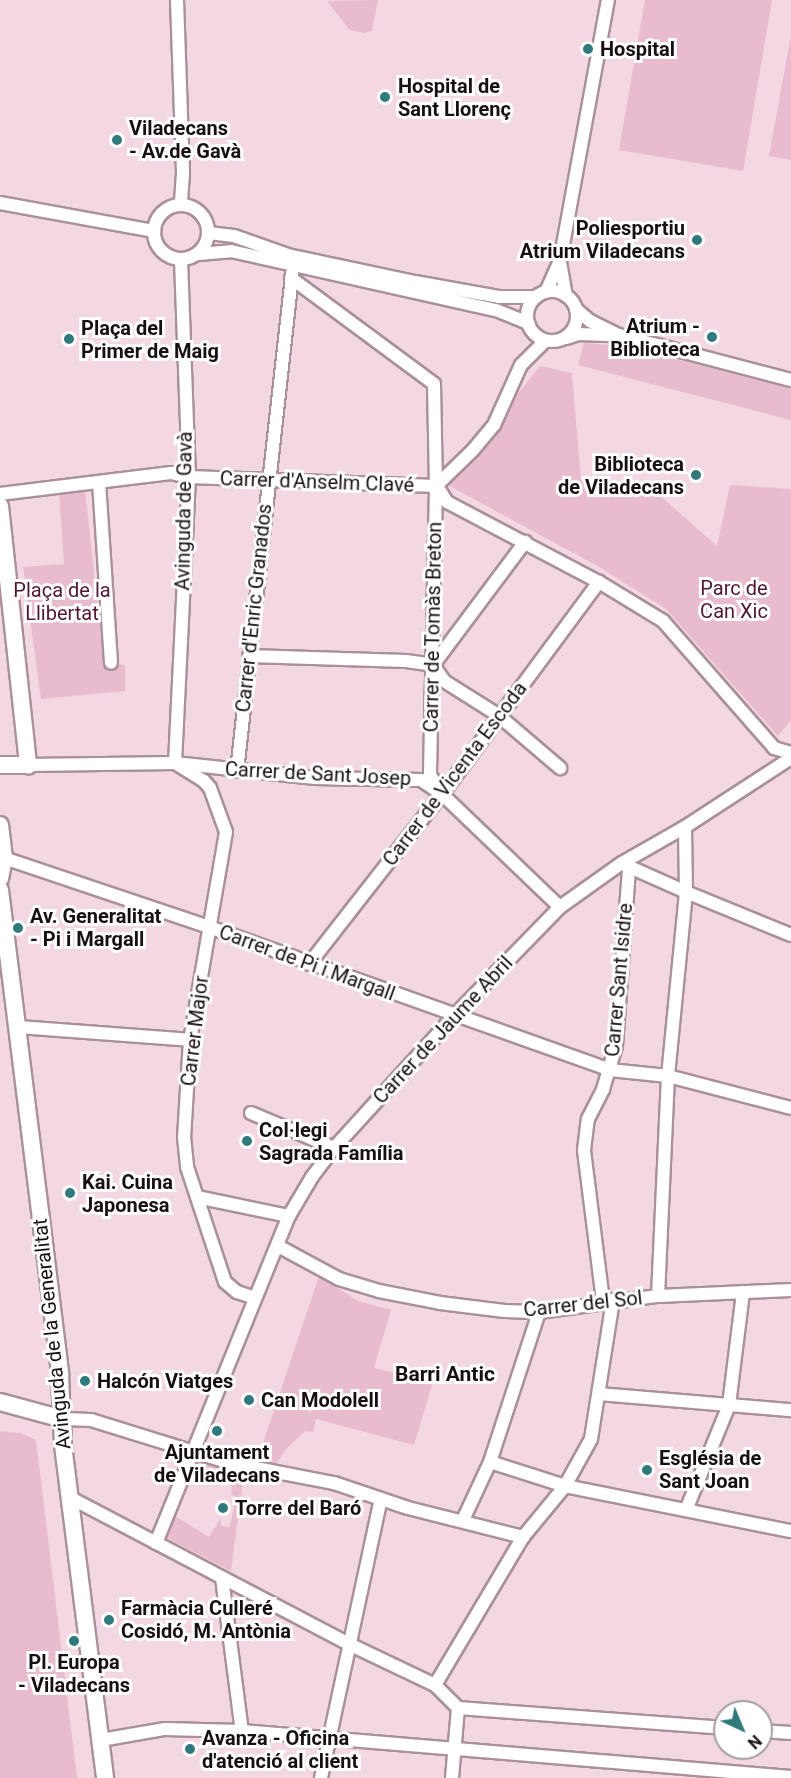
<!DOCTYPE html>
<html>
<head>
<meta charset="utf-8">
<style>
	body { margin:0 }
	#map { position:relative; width:791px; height:1778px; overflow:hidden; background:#f3d7e3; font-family:Roboto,sans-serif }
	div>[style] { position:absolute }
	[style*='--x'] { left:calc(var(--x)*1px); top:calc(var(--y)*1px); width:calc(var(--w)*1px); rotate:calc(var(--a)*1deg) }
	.green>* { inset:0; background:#e8bbce }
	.roads { filter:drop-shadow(2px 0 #aa909b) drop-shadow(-2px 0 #aa909b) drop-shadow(0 2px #aa909b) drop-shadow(0 -2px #aa909b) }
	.street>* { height:12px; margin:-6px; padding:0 6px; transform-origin:6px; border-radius:6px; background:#fff }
	.street>.ring { margin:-6px; padding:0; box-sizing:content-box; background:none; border:12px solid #fff; border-radius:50% }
	.secondary>* { height:16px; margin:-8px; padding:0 8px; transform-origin:8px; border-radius:8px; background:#fff }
	.dots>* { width:16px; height:16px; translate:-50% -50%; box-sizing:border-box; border:3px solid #fff; border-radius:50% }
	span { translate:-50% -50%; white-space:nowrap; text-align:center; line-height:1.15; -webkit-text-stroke:6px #fff; paint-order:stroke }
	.poi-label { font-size:20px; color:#180f13; font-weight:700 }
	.left { translate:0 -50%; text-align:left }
	.right { translate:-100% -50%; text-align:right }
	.street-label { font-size:20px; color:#180f13 }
	.park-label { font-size:20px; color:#501635 }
	.neighbourhood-label { font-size:21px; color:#180f13; font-weight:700 }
	.north { position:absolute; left:713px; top:1700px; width:60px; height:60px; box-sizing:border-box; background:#fff; border:2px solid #a39fa1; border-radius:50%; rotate:136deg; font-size:16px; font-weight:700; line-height:24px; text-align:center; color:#180f13 }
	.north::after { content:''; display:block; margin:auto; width:21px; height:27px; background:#30797c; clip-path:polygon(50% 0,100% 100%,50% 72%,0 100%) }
</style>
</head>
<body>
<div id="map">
	<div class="green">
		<i style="clip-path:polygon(378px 0,372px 31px,364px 33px,350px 30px,327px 1px)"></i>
		<i style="clip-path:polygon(645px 0,772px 0,743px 171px,619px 150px)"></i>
		<i style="clip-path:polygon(791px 35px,791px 160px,769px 156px)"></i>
		<i style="clip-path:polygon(584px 343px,626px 346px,791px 389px,791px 420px,578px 365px)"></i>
		<i style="clip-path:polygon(540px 366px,572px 373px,581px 481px,649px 486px,717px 546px,730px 485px,791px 489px,791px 720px,778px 736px,666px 609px,601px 568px,446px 484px)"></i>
		<i style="clip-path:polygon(85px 490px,104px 663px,125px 665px,125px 691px,41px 699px,23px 567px,64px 564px,59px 491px)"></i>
		<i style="clip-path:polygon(319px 1276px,358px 1301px,391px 1310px,374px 1368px,419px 1378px,432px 1385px,414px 1445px,316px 1419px,313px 1432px,305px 1431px,286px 1449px,275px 1466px,262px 1463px,266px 1451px,261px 1449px)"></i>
		<i style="clip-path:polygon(0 1431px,20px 1433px,36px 1440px,77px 1778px,0 1778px)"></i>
		<i style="clip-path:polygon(evenodd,199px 1461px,244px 1473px,231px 1571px,165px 1537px,169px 1518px,194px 1465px,199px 1461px,191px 1475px,232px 1486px,231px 1495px,236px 1496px,230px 1527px,221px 1526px,221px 1518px,209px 1537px,173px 1515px,191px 1475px)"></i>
	</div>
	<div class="roads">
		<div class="street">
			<i style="--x:177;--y:0;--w:173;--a:88"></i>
			<i style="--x:183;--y:173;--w:32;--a:94"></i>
			<i style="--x:0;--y:203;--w:157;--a:10.3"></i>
			<i class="ring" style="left:154px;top:205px;width:42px;height:42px"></i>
			<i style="--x:209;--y:233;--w:25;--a:7"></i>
			<i style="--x:234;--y:236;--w:57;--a:19.4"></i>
			<i style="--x:288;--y:255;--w:130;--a:12"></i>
			<i style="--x:415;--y:282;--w:85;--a:10.1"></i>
			<i style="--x:499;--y:297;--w:37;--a:0"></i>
			<i style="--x:199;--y:254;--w:32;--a:-5"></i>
			<i style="--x:231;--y:251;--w:271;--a:12.6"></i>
			<i style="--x:496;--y:310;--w:35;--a:22"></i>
			<i style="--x:181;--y:260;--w:217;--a:87.9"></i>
			<i style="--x:189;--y:477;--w:286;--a:92.8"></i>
			<i style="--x:175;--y:763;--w:34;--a:32"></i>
			<i style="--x:204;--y:781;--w:9;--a:49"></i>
			<i style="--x:210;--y:788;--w:47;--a:70"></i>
			<i style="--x:226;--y:832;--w:211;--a:99.8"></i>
			<i style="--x:190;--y:1040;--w:97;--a:93.5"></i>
			<i style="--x:184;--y:1137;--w:30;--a:84"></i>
			<i style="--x:187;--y:1167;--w:121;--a:71.7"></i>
			<i style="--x:225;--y:1282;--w:16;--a:40"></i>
			<i style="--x:237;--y:1292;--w:19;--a:18"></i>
			<i style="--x:560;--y:262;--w:34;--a:80"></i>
			<i style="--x:291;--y:278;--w:178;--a:36.5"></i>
			<i style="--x:434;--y:384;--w:102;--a:88.9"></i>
			<i style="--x:436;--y:486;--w:289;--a:91.2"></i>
			<i style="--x:430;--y:775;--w:22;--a:58"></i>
			<i class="ring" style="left:527px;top:291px;width:38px;height:38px"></i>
			<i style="--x:546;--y:292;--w:34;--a:-66"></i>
			<i style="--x:560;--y:261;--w:265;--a:-79.6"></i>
			<i style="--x:576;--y:309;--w:18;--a:41"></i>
			<i style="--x:590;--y:321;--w:32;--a:26"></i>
			<i style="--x:619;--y:335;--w:178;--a:14.7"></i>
			<i style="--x:566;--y:338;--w:13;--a:-18"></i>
			<i style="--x:578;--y:334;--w:36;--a:2"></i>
			<i style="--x:99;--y:482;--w:181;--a:86.2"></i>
			<i style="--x:436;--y:486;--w:52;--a:-44.2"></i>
			<i style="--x:473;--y:450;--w:33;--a:-50"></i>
			<i style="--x:494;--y:425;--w:66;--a:-65.8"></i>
			<i style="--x:521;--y:365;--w:34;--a:-45"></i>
			<i style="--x:437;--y:486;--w:19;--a:58"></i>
			<i style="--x:447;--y:502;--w:172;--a:27.8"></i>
			<i style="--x:599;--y:582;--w:75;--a:31.4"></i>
			<i style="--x:663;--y:621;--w:169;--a:48.8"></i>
			<i style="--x:774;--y:748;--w:18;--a:16"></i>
			<i style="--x:0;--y:494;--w:172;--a:-7"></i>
			<i style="--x:171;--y:473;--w:18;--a:13"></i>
			<i style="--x:189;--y:477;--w:247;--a:2.1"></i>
			<i style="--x:249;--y:656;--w:157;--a:1.8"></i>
			<i style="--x:406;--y:661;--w:27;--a:8"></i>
			<i style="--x:433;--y:665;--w:19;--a:55"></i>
			<i style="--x:444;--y:681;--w:64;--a:32.2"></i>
			<i style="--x:498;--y:715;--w:82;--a:40.5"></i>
			<i style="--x:433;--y:665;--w:154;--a:-53.2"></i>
			<i style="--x:28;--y:765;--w:147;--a:-0.8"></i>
			<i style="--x:175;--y:763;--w:141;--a:6.1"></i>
			<i style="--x:315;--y:778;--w:106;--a:1.1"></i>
			<i style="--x:421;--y:780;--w:25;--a:34"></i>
			<i style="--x:442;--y:794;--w:163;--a:43.8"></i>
			<i style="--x:237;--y:771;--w:507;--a:-83.66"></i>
			<i style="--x:4;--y:858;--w:216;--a:18.6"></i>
			<i style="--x:209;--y:927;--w:426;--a:19.6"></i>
			<i style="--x:610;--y:1070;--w:58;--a:5.9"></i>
			<i style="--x:668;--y:1076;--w:127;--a:14.6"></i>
			<i style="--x:623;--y:864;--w:69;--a:24"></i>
			<i style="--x:686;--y:892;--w:65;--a:-90.9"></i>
			<i style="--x:309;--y:964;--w:216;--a:-52"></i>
			<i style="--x:442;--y:794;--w:264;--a:-53.5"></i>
			<i style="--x:18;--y:1027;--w:172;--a:4.3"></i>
			<i style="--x:251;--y:1113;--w:90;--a:22.9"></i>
			<i style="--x:197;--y:1197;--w:94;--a:11.7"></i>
			<i style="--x:278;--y:1246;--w:69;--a:28.4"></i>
			<i style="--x:339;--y:1279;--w:42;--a:16.7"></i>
			<i style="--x:379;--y:1291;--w:62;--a:11.1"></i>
			<i style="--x:440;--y:1303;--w:65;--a:7"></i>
			<i style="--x:505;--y:1311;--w:34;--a:2"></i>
			<i style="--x:539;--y:1312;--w:120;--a:-7.7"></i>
			<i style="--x:658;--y:1296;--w:133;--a:-2.6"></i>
			<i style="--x:658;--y:1296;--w:220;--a:-87.4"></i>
			<i style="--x:668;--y:1076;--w:185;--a:-84.4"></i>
			<i style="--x:686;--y:892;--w:113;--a:22.3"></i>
			<i style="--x:603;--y:1301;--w:152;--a:-97.2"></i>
			<i style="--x:584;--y:1150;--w:31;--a:-83"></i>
			<i style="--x:588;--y:1119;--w:34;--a:-63"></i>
			<i style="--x:603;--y:1089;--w:45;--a:-73.2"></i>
			<i style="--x:616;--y:1046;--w:178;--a:-85.8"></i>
			<i style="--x:599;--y:1394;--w:193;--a:4.8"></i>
			<i style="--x:63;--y:1419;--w:28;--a:2"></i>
			<i style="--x:91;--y:1420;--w:145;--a:17.2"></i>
			<i style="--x:230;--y:1463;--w:106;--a:10.9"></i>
			<i style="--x:334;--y:1483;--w:78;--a:18.7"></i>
			<i style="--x:408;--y:1508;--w:119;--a:14.2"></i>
			<i style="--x:490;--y:1462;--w:79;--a:17.7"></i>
			<i style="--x:565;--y:1486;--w:230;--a:11.3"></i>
			<i style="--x:69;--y:1497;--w:318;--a:27.7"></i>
			<i style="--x:351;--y:1645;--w:93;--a:25.5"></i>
			<i style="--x:686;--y:1510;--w:113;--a:-67.7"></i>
			<i style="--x:729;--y:1405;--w:114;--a:-82.9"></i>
			<i style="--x:463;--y:1520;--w:64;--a:-65"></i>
			<i style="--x:490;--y:1462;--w:158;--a:-71.9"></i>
			<i style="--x:156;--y:1543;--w:353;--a:-67.9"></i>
			<i style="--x:289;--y:1216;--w:45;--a:-59.5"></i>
			<i style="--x:312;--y:1177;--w:36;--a:-53"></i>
			<i style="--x:334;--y:1148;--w:178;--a:-47.7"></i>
			<i style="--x:454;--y:1016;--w:152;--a:-45.8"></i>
			<i style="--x:560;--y:907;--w:76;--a:-35.4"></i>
			<i style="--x:622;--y:863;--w:73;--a:-29.7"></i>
			<i style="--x:685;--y:827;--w:126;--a:-33.1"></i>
			<i style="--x:222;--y:1578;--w:154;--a:82.6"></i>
			<i style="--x:435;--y:1685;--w:172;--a:-59.3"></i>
			<i style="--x:523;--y:1537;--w:66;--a:-50.5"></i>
			<i style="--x:565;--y:1486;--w:54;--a:-61"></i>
			<i style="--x:591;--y:1439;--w:141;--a:-81"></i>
			<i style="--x:435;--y:1685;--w:33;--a:45"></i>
			<i style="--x:458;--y:1708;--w:268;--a:4.3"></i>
			<i style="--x:761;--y:1731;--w:30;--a:4"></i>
			<i style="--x:101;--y:1740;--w:65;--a:-9.8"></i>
			<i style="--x:165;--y:1729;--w:77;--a:1.5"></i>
			<i style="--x:242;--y:1731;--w:551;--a:4.79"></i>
			<i style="--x:321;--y:1778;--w:285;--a:-77.9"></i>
			<i style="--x:452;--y:1778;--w:70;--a:-85.1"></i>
		</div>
		<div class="secondary">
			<i style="--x:0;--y:506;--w:261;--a:83.8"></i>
			<i style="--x:28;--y:765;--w:28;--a:180"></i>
			<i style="--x:0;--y:825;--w:33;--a:83"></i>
			<i style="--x:4;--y:858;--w:21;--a:101"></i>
			<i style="--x:0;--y:890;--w:489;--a:82.9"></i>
			<i style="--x:60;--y:1375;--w:70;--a:87.5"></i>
			<i style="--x:63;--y:1445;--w:336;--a:82.8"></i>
			<i style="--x:0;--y:1402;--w:65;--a:15.1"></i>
		</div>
	</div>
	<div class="dots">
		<i style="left:588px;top:49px;background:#30797c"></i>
		<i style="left:385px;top:97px;background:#30797c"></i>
		<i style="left:117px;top:140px;background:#30797c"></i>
		<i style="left:697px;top:240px;background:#30797c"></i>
		<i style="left:712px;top:337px;background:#30797c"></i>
		<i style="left:69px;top:339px;background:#30797c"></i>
		<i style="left:696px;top:475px;background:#30797c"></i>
		<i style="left:18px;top:928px;background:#30797c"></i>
		<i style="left:247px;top:1141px;background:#30797c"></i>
		<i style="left:70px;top:1193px;background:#30797c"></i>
		<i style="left:85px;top:1381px;background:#30797c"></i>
		<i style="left:249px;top:1400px;background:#30797c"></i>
		<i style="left:217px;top:1431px;background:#30797c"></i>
		<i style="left:647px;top:1470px;background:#30797c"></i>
		<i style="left:223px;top:1508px;background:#30797c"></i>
		<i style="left:109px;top:1620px;background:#30797c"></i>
		<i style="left:74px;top:1641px;background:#30797c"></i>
		<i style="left:190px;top:1749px;background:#30797c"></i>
	</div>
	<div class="poi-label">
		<span class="left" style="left:600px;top:49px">Hospital</span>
		<span class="left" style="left:398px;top:98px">Hospital de<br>Sant Llorenç</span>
		<span class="left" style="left:129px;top:140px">Viladecans<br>- Av.de Gavà</span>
		<span class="right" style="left:685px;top:240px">Poliesportiu<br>Atrium Viladecans</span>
		<span class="right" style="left:700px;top:338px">Atrium -<br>Biblioteca</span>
		<span class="left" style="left:81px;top:340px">Plaça del<br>Primer de Maig</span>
		<span class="right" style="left:684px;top:476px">Biblioteca<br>de Viladecans</span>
		<span class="left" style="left:30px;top:928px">Av. Generalitat<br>- Pi i Margall</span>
		<span class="left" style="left:259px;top:1142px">Col·legi<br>Sagrada Família</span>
		<span class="left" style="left:82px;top:1194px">Kai. Cuina<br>Japonesa</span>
		<span class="left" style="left:97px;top:1381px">Halcón Viatges</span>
		<span class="left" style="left:261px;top:1400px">Can Modolell</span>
		<span style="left:217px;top:1464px">Ajuntament<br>de Viladecans</span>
		<span class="left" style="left:659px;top:1470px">Església de<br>Sant Joan</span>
		<span class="left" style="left:235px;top:1508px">Torre del Baró</span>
		<span class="left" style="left:121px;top:1620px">Farmàcia Culleré<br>Cosidó, M. Antònia</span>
		<span style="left:74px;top:1674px">Pl. Europa<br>- Viladecans</span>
		<span class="left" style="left:202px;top:1750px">Avanza - Oficina<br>d'atenció al client</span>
	</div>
	<div class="street-label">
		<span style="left:317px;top:482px;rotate:2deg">Carrer d'Anselm Clavé</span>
		<span style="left:184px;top:511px;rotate:-89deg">Avinguda de Gavà</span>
		<span style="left:254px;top:608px;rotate:-84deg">Carrer d'Enric Granados</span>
		<span style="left:433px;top:627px;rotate:-89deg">Carrer de Tomàs Breton</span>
		<span style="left:318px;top:774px;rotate:3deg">Carrer de Sant Josep</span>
		<span style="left:455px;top:774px;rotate:-53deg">Carrer de Vicenta Escoda</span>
		<span style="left:307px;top:963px;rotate:20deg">Carrer de Pi i Margall</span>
		<span style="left:619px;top:980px;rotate:-85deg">Carrer Sant Isidre</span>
		<span style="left:443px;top:1030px;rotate:-47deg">Carrer de Jaume Abril</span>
		<span style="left:195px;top:1031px;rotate:-83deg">Carrer Major</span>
		<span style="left:583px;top:1304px;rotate:-6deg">Carrer del Sol</span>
		<span style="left:52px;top:1334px;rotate:-96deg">Avinguda de la Generalitat</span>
	</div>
	<div class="park-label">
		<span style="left:734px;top:600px">Parc de<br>Can Xic</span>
		<span style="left:62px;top:602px">Plaça de la<br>Llibertat</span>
	</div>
	<div class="neighbourhood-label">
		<span style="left:445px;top:1374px">Barri Antic</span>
	</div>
	<div class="north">N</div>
</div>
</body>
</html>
